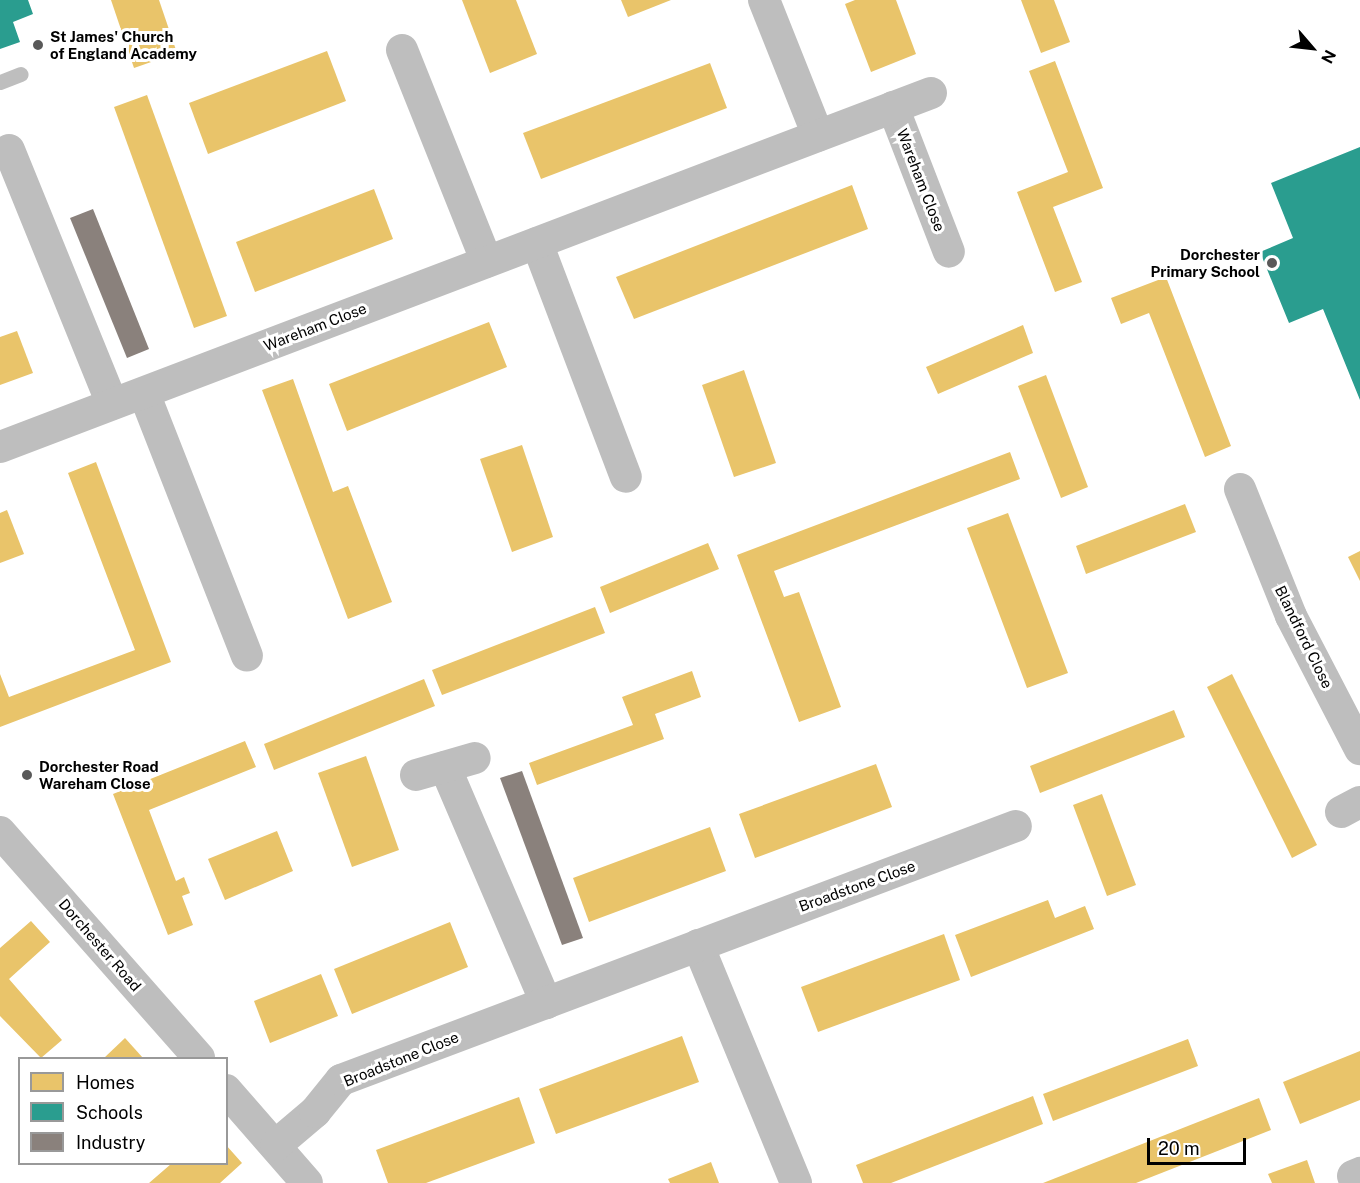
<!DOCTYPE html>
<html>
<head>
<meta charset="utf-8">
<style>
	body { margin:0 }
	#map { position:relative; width:1360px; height:1183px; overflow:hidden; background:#fff; font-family:"Public Sans",sans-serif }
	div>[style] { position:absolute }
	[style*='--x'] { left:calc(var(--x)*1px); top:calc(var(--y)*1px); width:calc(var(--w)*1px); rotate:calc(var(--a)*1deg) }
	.homes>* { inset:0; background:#e9c46a }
	.schools>* { inset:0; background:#2a9d8f }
	.industry>* { inset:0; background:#8a817c }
	.lane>* { height:15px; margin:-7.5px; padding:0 7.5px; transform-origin:7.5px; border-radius:7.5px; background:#bebebe }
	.street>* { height:32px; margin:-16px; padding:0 16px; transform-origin:16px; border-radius:16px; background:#bebebe }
	.dots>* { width:16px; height:16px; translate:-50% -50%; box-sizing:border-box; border:3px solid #fff; border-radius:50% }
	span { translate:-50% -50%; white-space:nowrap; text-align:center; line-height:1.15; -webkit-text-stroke:6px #fff; paint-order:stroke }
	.poi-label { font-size:15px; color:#000; font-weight:700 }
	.left { translate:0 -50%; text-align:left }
	.right { translate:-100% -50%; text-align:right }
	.street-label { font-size:15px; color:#000 }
	.legend { position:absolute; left:18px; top:1057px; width:210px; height:108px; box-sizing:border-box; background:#fff; border:2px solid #999; margin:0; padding:8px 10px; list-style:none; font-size:18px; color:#000 }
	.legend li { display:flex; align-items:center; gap:12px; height:30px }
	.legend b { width:30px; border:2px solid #999 }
	.north { position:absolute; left:1282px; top:18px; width:60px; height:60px; -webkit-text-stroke:4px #fff; paint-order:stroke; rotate:118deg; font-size:16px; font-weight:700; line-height:24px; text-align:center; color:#000 }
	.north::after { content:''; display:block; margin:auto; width:21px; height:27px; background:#000; clip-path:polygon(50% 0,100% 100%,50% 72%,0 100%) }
	.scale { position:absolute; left:1147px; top:1138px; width:99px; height:27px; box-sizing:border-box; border:3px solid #000; border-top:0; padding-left:8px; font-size:18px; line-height:21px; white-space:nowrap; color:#000; -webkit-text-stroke:4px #fff; paint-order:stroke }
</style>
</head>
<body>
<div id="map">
	<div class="homes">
		<i style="clip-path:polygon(111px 0,159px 0,177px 53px,134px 68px)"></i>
		<i style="clip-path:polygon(462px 0,516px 0,537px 54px,490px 73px)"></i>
		<i style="clip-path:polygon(621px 0,671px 0,628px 17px)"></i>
		<i style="clip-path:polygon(855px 0,896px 0,916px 54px,871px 72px,845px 4px)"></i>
		<i style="clip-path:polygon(1021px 0,1054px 0,1070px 42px,1041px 53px)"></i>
		<i style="clip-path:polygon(327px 51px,346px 101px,208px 154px,189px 103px)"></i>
		<i style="clip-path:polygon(1055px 61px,1103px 188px,1053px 207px,1082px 282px,1055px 292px,1017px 192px,1068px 172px,1029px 71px)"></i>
		<i style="clip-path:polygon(710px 63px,727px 108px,541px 179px,523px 133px)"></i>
		<i style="clip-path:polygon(147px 95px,227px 316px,194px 328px,114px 107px)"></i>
		<i style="clip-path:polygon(852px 185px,868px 229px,634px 319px,616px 277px)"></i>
		<i style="clip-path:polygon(374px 189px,393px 239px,255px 292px,236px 242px)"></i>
		<i style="clip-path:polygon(1166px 277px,1231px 446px,1205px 457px,1149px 313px,1121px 324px,1111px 298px)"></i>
		<i style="clip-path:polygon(489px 322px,507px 367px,347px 431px,329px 384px)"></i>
		<i style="clip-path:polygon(1023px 325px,1033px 353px,938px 394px,926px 367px)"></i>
		<i style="clip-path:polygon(17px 331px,33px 373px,0 385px,0 337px)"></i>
		<i style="clip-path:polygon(744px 370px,776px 463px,734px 477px,702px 385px)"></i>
		<i style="clip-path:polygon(1046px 375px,1088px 487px,1061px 498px,1018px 386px)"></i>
		<i style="clip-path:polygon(293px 379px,333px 492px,348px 486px,392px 602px,348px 619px,262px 390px)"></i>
		<i style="clip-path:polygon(522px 445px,553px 537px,512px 552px,480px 459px)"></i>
		<i style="clip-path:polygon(1010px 452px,1020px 479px,774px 571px,784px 597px,799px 592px,841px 707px,799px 722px,737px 555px)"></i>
		<i style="clip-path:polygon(96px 462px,171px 662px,0 727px,0 674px,9px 697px,135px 650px,68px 473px)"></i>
		<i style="clip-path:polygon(1185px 504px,1196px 532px,1086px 574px,1076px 546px)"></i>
		<i style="clip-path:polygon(7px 510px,24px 554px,0 563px,0 513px)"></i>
		<i style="clip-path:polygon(1008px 513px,1068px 673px,1027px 688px,967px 528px)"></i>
		<i style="clip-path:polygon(708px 543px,719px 569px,610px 613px,600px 587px)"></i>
		<i style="clip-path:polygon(1360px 551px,1360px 581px,1348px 557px)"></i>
		<i style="clip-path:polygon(595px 607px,605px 633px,442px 695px,432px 670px)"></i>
		<i style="clip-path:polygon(692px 671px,701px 697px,655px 714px,664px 739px,537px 785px,529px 763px,633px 725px,622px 697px)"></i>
		<i style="clip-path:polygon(1232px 674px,1317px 845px,1292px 858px,1207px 687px)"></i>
		<i style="clip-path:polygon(424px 679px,435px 706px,274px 770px,264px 744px)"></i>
		<i style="clip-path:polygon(1174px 710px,1185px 737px,1040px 793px,1030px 766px)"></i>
		<i style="clip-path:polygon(245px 741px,256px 767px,149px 810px,176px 881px,184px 877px,190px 893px,182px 896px,193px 925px,168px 935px,113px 794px)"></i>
		<i style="clip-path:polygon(366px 756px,399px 850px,352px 867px,318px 773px)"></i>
		<i style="clip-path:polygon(876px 764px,892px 807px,755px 858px,739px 814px)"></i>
		<i style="clip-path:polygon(1102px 794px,1136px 885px,1107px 896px,1073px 805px)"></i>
		<i style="clip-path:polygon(710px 827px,726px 871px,589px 922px,573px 878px)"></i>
		<i style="clip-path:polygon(277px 831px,293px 871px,225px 900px,208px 859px)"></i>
		<i style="clip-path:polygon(1048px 900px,1055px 918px,1085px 906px,1094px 929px,971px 977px,955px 935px)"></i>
		<i style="clip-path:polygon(31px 921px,50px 942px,9px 979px,62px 1040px,41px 1058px,0 1016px,0 948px)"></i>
		<i style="clip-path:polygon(450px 922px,468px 967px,352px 1014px,334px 969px)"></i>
		<i style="clip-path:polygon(944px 934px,960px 980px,818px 1032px,801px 987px)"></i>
		<i style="clip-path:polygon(321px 974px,338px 1016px,270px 1043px,254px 1001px)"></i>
		<i style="clip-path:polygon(682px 1036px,699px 1082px,556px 1134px,539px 1089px)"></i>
		<i style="clip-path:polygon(125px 1038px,143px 1058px,104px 1058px)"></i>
		<i style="clip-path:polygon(1188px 1039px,1198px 1066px,1053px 1121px,1043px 1094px)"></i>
		<i style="clip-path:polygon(1360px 1051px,1360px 1100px,1300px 1124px,1283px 1082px)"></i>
		<i style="clip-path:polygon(1033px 1096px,1043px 1124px,891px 1183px,863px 1183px,856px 1165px)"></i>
		<i style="clip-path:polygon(519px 1097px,535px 1143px,426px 1183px,388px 1183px,376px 1150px)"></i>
		<i style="clip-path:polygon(1259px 1098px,1271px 1130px,1136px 1183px,1043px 1183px)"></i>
		<i style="clip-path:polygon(226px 1145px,242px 1163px,220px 1183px,149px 1183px,171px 1164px,226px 1164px)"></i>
		<i style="clip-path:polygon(1307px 1160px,1315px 1183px,1272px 1183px,1268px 1174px)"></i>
		<i style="clip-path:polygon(711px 1162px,719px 1183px,670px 1183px,668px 1179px)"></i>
	</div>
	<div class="schools">
		<i style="clip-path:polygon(0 0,28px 0,33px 14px,13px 22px,20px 42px,0 49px)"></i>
		<i style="clip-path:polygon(1360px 147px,1360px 400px,1323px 309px,1289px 323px,1260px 252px,1293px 238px,1271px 183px)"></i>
	</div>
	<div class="industry">
		<i style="clip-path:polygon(93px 209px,149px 349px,127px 358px,70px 218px)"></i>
		<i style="clip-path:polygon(522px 771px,583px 938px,562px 945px,500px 778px)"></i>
	</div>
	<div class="lane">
		<i style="--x:0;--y:82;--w:22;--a:-21"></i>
	</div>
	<div class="street">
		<i style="--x:764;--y:0;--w:146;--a:68.3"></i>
		<i style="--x:402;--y:50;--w:228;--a:68.2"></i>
		<i style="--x:893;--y:107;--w:155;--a:68.9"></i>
		<i style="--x:9;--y:150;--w:274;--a:67.9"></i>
		<i style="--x:537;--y:243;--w:250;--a:69.2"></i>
		<i style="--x:144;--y:393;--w:282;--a:68.6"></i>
		<i style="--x:0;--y:447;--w:996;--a:-20.82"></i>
		<i style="--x:1240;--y:489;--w:137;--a:68.1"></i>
		<i style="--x:1291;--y:616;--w:150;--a:62.6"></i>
		<i style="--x:445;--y:767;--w:257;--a:66.8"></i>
		<i style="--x:416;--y:775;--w:61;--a:-16.1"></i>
		<i style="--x:1341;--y:812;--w:21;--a:-28"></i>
		<i style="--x:0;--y:832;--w:301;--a:48.6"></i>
		<i style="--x:698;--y:945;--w:257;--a:67.6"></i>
		<i style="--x:226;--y:1090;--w:123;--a:48.9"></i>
		<i style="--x:276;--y:1145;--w:51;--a:-40.2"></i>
		<i style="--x:315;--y:1112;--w:41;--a:-50.9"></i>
		<i style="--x:341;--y:1080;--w:721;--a:-20.62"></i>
		<i style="--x:1353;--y:1176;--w:8;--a:-23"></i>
	</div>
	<div class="dots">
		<i style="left:38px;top:45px;background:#595959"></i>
		<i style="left:1272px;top:263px;background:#595959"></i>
		<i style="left:27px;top:775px;background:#595959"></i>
	</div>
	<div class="poi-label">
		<span class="left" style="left:50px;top:45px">St James' Church<br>of England Academy</span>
		<span class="right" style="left:1260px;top:263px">Dorchester<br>Primary School</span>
		<span class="left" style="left:39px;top:775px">Dorchester Road<br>Wareham Close</span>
	</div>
	<div class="street-label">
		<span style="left:921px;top:180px;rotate:69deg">Wareham Close</span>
		<span style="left:315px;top:327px;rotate:-21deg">Wareham Close</span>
		<span style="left:1304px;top:637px;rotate:64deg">Blandford Close</span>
		<span style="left:857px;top:886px;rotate:-20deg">Broadstone Close</span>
		<span style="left:100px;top:945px;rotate:49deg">Dorchester Road</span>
		<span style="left:401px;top:1059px;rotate:-22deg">Broadstone Close</span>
	</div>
	<ul class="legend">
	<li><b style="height:16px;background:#e9c46a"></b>Homes</li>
	<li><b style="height:16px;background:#2a9d8f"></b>Schools</li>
	<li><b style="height:16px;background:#8a817c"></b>Industry</li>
	</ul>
	<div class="north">N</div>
	<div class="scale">20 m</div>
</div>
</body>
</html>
